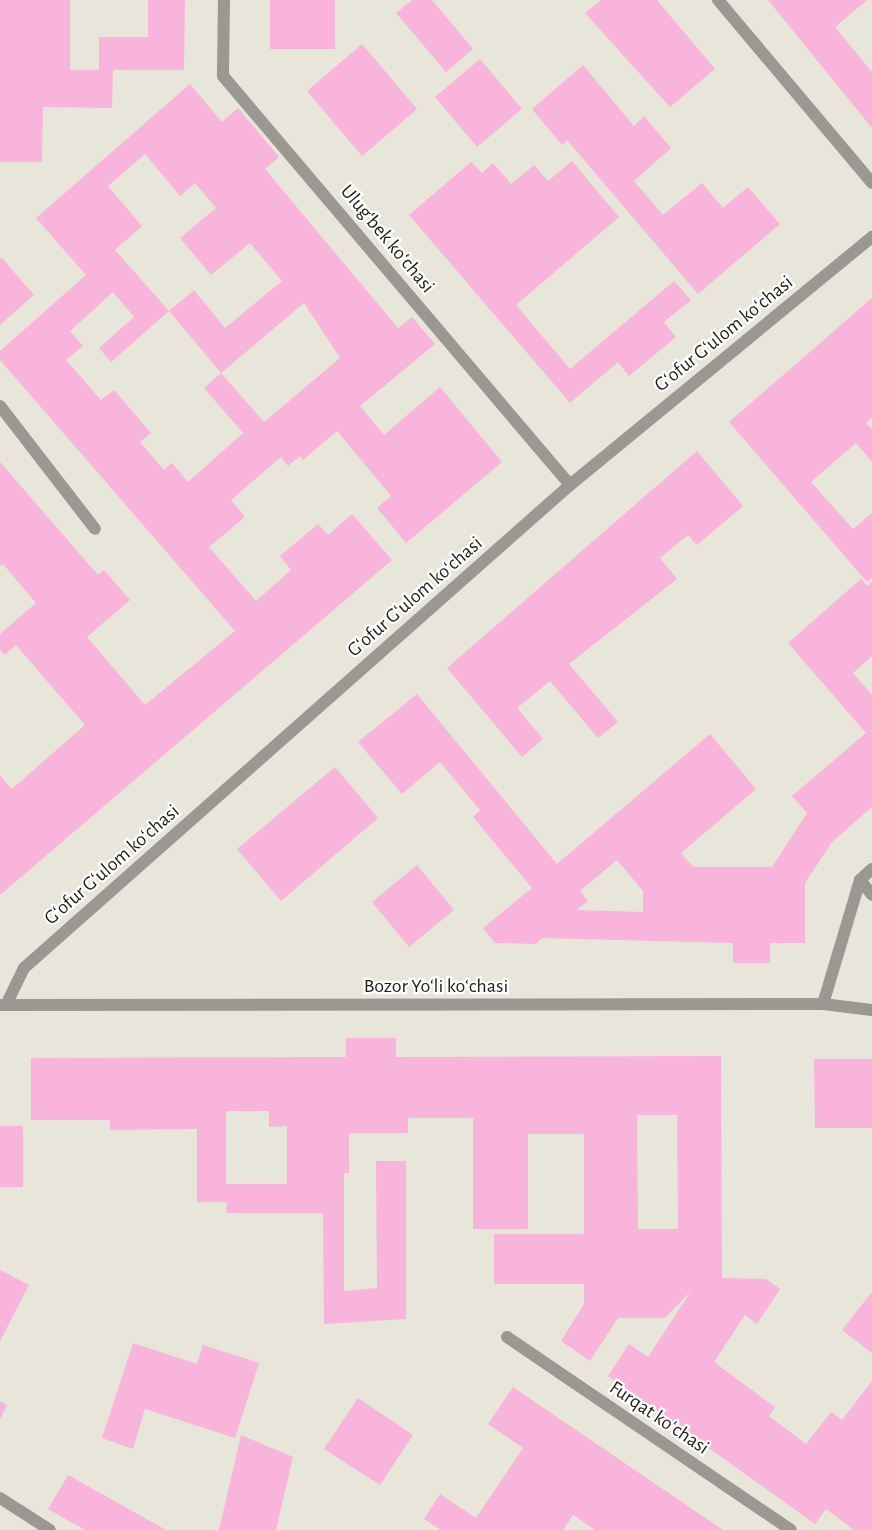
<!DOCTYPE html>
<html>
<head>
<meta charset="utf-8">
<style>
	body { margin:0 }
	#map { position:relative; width:872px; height:1530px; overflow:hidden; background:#e8e5da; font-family:"Alegreya Sans",sans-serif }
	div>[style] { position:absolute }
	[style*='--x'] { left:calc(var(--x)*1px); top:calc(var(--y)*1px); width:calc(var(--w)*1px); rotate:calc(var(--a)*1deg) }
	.building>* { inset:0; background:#f8b4db }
	.lane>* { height:12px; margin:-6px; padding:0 6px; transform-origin:6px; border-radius:6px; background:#9b9894 }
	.street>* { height:12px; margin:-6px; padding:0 6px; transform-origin:6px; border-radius:6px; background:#9b9894 }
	span { translate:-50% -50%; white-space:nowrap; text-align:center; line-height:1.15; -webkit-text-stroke:4.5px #fff; paint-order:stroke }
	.street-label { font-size:20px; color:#1f1e1a }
</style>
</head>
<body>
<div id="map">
	<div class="building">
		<i style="clip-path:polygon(0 0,70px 0,70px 70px,99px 70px,99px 37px,148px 37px,148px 0,185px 0,184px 70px,113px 70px,112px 108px,43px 107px,42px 162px,0 162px)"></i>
		<i style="clip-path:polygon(270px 0,335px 0,335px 49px,270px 49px)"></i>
		<i style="clip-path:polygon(412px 0,432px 0,473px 49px,446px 72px,396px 13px)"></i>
		<i style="clip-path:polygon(601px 0,657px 0,715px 69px,670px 107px,585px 13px)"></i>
		<i style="clip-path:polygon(768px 0,867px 0,835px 27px,872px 72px,872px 128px)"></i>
		<i style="clip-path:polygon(362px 44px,417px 109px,362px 156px,307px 91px)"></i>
		<i style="clip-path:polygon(480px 59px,522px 109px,477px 147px,435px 97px)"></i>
		<i style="clip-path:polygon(583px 65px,634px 126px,644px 116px,671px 148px,634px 181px,663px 215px,702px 183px,723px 208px,748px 187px,780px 224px,698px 294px,567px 140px,562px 145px,532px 109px)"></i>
		<i style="clip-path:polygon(evenodd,190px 84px,222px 122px,238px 108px,279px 157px,265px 169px,295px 205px,398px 328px,412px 317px,435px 344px,360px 406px,384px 435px,440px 387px,502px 462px,406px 543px,377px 508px,391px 496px,337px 431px,303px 460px,300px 456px,288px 466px,281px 457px,231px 500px,245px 517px,209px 547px,256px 601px,291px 570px,280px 556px,318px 524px,328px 535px,352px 514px,392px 560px,0 895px,0 776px,12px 789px,85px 725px,16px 645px,5px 655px,0 650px,0 634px,36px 603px,3px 564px,0 566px,0 462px,98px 575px,104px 570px,130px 600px,87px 637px,145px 705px,235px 631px,0 360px,0 351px,86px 275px,36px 218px,190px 84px,145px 154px,180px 196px,195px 183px,216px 208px,180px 238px,211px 275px,250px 243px,282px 281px,225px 328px,194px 290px,169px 311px,221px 373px,304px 303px,340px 358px,264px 422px,221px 373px,204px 388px,243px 433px,188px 482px,172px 463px,164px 470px,140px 442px,151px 433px,114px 390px,101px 400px,66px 360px,83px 346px,70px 331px,113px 292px,134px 317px,99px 348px,111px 362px,169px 311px,115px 250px,142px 226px,108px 186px,145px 154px)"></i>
		<i style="clip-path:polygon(572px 161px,619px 217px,516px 305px,570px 369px,674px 281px,691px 300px,664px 322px,676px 337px,629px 376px,618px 362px,570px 403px,409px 215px,471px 162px,482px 173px,493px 163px,511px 184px,534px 165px,548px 181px)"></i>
		<i style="clip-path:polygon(2px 258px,34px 295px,0 325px,0 259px)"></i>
		<i style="clip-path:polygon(872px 298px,872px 418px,866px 423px,872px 429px,872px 462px,856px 443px,811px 482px,853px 529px,872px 513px,872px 578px,867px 582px,729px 422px)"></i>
		<i style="clip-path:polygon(697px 451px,743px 506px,697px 545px,688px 535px,660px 558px,677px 579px,569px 664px,618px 722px,598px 738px,550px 681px,517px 708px,543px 739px,522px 757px,447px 668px)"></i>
		<i style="clip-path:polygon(evenodd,861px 579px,867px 586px,872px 582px,872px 656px,853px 673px,872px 695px,872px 807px,832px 842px,805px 883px,805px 943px,770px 943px,770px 963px,733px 963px,733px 943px,542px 938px,536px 944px,495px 943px,483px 928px,532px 888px,473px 817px,480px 810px,440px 762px,402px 794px,358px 742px,417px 694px,557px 864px,710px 734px,756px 789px,681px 853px,693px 867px,772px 867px,807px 813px,792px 796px,866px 733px,788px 643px,861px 579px,617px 860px,643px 891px,643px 912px,576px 910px,588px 901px,580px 891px,617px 860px)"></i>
		<i style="clip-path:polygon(335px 767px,378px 818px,281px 901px,237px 849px)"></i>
		<i style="clip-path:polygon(417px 865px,454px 910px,409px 947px,372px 902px)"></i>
		<i style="clip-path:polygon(evenodd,346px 1038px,396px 1038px,396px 1057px,721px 1056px,722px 1278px,766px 1279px,780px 1289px,757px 1324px,745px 1315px,714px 1362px,775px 1407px,769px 1416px,806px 1444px,831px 1412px,842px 1420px,872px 1381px,872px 1530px,854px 1530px,826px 1509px,815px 1524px,608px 1376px,629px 1344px,648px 1357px,691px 1291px,665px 1318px,618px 1318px,590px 1361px,561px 1341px,584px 1304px,584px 1284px,494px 1284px,494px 1234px,584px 1234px,584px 1134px,528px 1134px,528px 1229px,473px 1229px,473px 1118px,408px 1118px,408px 1133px,349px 1133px,349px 1173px,344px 1173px,344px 1291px,377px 1288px,376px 1161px,406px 1161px,406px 1319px,324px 1324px,323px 1213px,226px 1213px,227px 1202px,197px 1202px,197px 1129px,110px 1130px,110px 1120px,31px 1120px,31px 1058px,346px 1057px,346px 1038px,226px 1111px,269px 1111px,269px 1127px,287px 1126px,287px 1184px,226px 1184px,226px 1111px,346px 1038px,637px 1115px,677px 1115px,678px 1229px,638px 1229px,637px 1115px)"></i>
		<i style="clip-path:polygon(814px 1059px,872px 1059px,872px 1128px,815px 1128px)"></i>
		<i style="clip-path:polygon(0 1126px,23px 1126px,23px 1187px,0 1187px)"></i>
		<i style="clip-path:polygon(0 1270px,29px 1285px,0 1341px)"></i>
		<i style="clip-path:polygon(872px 1292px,872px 1353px,842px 1330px)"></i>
		<i style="clip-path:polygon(133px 1343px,197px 1364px,203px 1345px,259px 1363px,235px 1438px,145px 1409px,133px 1449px,102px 1438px)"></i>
		<i style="clip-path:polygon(513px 1387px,576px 1430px,723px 1530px,595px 1530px,573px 1515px,563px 1530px,441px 1530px,424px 1519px,440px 1494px,476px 1518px,523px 1448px,488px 1424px)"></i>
		<i style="clip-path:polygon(358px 1398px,413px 1435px,380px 1485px,324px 1449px)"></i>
		<i style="clip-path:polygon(0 1401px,7px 1405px,0 1419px)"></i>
		<i style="clip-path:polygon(241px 1435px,293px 1457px,276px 1530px,219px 1530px)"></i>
		<i style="clip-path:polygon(68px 1475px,166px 1530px,85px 1530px,48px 1509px)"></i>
	</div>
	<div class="lane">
		<i style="--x:507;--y:1337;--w:343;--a:34.2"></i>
	</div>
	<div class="street">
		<i style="--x:224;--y:0;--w:76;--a:90.8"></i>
		<i style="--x:223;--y:76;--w:536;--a:49.69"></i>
		<i style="--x:718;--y:0;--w:239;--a:49.9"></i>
		<i style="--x:0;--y:406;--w:155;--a:52.3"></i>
		<i style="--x:860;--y:880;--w:19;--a:51"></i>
		<i style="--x:823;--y:1004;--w:129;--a:-73.4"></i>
		<i style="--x:860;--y:880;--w:16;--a:-43"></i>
		<i style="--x:0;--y:1005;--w:823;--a:-0.07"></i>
		<i style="--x:823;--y:1004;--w:49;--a:7"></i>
		<i style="--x:6;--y:1005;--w:41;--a:-64.1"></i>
		<i style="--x:24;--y:968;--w:729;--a:-41.5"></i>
		<i style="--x:570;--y:485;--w:391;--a:-39.4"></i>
		<i style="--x:0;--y:1498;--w:59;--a:32.6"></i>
	</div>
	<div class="street-label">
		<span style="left:387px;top:239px;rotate:50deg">Ulugʻbek koʻchasi</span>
		<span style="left:724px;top:334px;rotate:-39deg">Gʻofur Gʻulom koʻchasi</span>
		<span style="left:415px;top:597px;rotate:-41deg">Gʻofur Gʻulom koʻchasi</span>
		<span style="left:112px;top:865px;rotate:-41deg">Gʻofur Gʻulom koʻchasi</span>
		<span style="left:436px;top:986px">Bozor Yoʻli koʻchasi</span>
		<span style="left:659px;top:1418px;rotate:34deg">Furqat koʻchasi</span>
	</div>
</div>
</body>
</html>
